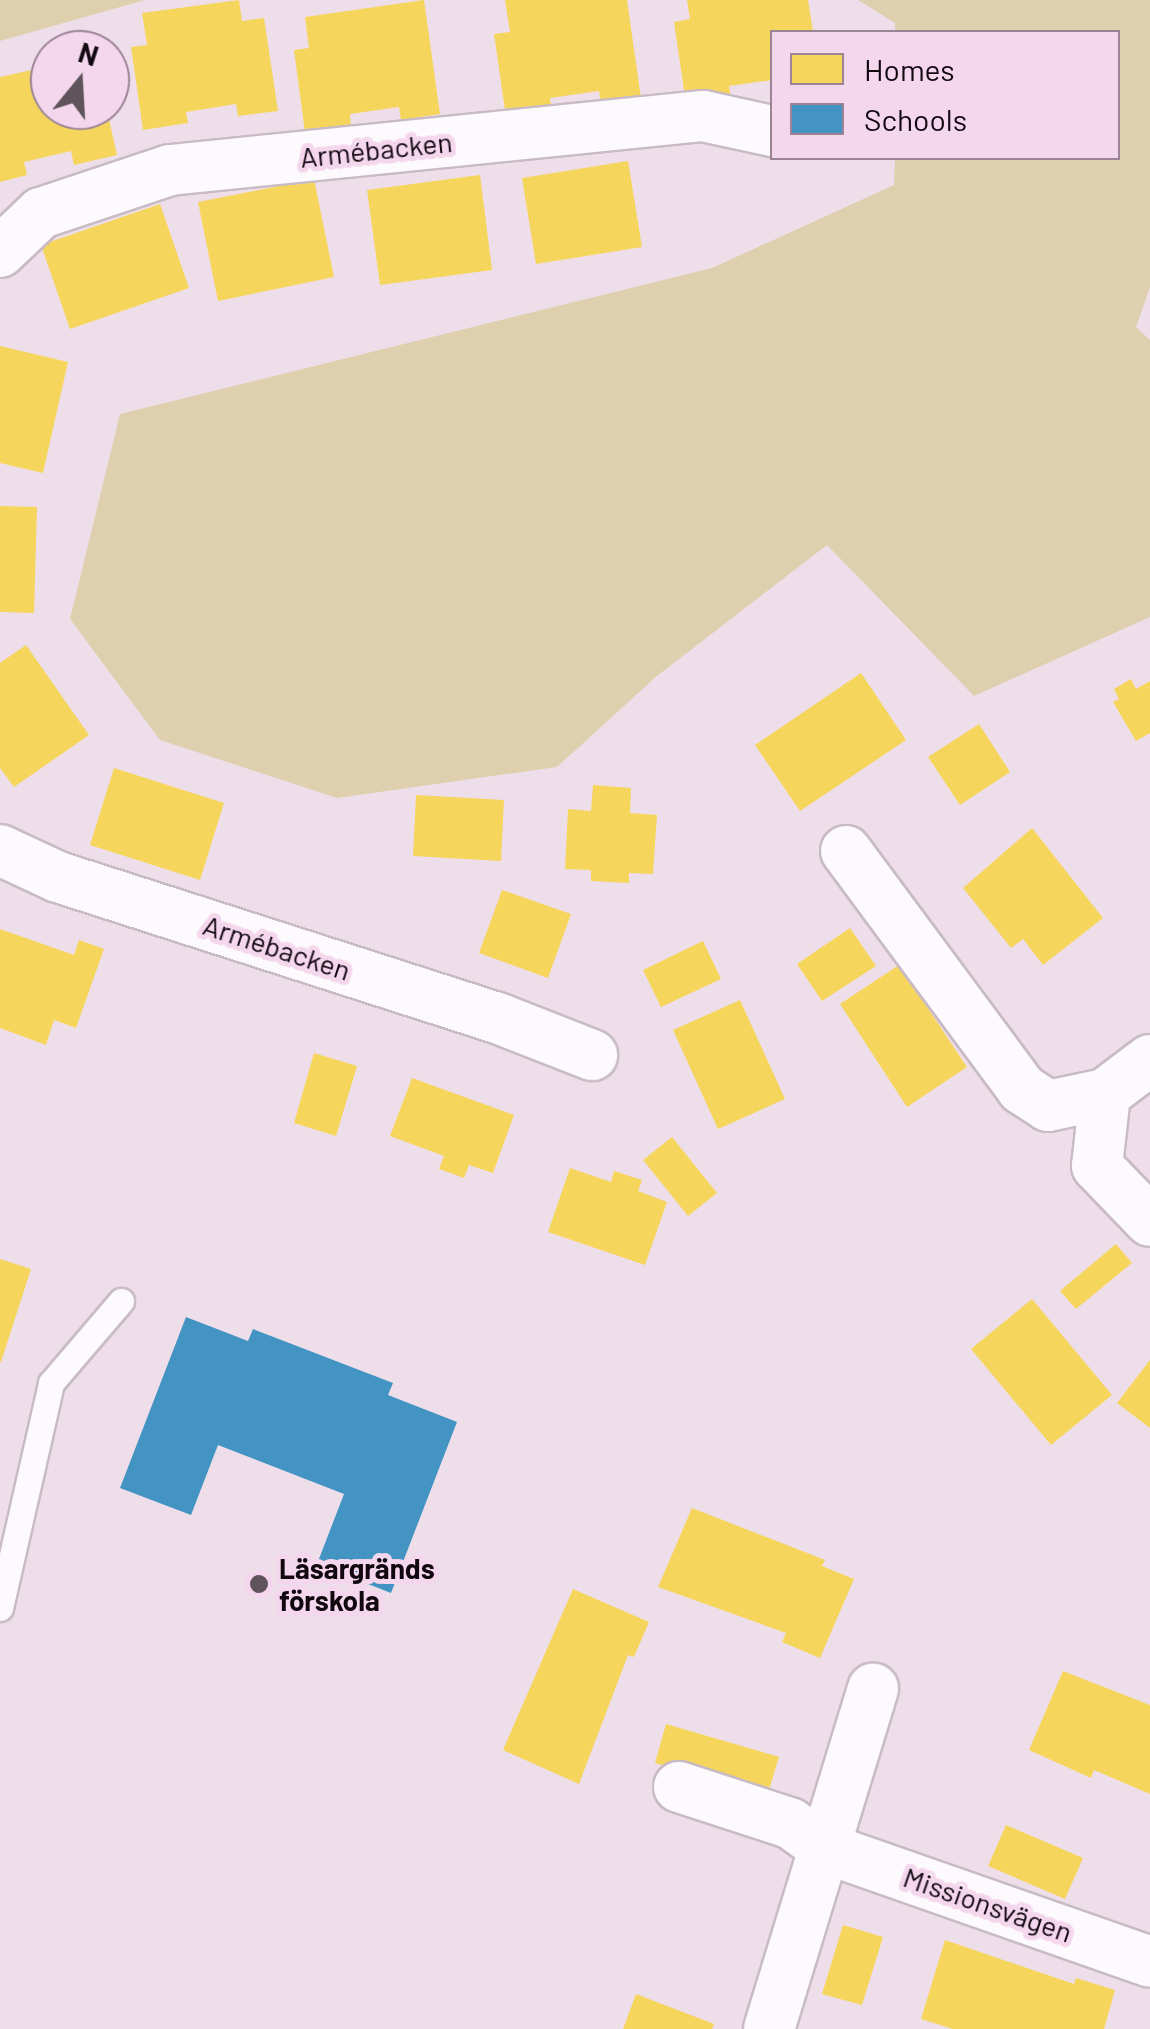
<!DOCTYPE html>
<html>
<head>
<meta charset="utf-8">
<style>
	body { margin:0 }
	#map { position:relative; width:1150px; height:2029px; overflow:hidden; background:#eedeea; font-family:Barlow,sans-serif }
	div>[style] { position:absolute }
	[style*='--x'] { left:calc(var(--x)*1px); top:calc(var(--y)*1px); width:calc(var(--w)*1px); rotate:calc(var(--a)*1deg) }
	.green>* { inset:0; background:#ded0af }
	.homes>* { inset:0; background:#f6d55c }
	.schools>* { inset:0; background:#4393c3 }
	.roads { filter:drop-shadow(2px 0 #c8bbc4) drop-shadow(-2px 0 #c8bbc4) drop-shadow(0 2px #c8bbc4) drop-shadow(0 -2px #c8bbc4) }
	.service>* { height:25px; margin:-12.5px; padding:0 12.5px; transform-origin:12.5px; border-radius:12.5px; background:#fcfafc }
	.minor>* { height:50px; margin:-25px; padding:0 25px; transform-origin:25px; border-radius:25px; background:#fcfafc }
	.dots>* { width:28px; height:28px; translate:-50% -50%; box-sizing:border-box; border:5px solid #f5d7ed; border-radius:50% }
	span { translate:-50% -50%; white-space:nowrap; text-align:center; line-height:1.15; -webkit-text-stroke:10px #f5d7ed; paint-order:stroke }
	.street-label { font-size:28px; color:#120810 }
	.poi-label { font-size:28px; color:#120810; font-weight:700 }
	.left { translate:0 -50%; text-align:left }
	.legend { position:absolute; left:770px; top:30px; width:350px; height:130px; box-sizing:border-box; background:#f5d7ed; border:2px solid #9a8495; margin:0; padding:12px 18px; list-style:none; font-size:30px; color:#120810 }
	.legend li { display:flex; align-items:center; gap:20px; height:50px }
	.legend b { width:50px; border:2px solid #9a8495 }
	.north { position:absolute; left:30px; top:30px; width:100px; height:100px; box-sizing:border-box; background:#f5d7ed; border:2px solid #9a8495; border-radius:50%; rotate:18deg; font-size:28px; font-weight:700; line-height:40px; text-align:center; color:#120810 }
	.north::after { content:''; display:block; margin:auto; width:35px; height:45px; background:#5f535c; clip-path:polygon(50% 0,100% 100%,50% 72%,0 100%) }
</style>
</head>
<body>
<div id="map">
	<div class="green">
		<i style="clip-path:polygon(0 0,145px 0,0 41px)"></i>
		<i style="clip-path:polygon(858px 0,1150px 0,1150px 287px,1136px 327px,1150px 340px,1150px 617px,974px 696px,827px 545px,657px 676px,557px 767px,337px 798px,160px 740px,70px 619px,120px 414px,712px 268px,894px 185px,895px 158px,1118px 158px,1118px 32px,895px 32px,895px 23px)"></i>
	</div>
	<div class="homes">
		<i style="clip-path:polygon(239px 0,242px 21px,264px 18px,278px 111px,238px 116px,236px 104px,186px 112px,188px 123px,143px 130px,131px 47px,147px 45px,142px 13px)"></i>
		<i style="clip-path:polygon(424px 0,440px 114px,401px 120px,399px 107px,350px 114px,351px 126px,305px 133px,294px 50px,309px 48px,305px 17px)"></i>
		<i style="clip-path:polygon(505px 0,627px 0,641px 98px,601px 103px,599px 91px,550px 98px,552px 110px,506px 117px,494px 34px,510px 32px)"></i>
		<i style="clip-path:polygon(687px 0,808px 0,813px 32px,772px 32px,772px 80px,729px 86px,731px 98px,686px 104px,674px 22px,690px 19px)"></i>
		<i style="clip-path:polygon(50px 66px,50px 110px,107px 110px,117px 155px,74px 165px,71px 151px,24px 162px,27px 175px,0 182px,0 77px)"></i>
		<i style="clip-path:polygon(628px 161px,642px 247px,536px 264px,522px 178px)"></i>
		<i style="clip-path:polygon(480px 175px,492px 270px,380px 285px,367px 190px)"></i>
		<i style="clip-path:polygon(314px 179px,334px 277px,218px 301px,198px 202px)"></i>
		<i style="clip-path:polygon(160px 204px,189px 288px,70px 329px,41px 245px)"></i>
		<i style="clip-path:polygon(0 346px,68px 362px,43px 473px,0 463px)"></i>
		<i style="clip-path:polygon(0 506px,37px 507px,34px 613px,0 612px)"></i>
		<i style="clip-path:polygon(26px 645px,89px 735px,14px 787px,0 768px,0 663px)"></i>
		<i style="clip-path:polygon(861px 673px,906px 740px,800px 811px,755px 745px)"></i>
		<i style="clip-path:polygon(1131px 679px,1136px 689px,1150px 681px,1150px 733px,1136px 741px,1113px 702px,1119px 699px,1114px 689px)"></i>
		<i style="clip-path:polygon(979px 724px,1010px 772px,960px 805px,928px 757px)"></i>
		<i style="clip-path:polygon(114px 768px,224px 803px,200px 880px,90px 845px)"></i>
		<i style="clip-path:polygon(593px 785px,631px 788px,630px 813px,657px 815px,653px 874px,629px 873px,629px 883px,591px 881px,591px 870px,565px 869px,568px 809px,591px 811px)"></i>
		<i style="clip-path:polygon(416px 795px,504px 800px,501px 861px,413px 856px)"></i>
		<i style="clip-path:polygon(1032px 828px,1103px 918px,1043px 965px,1023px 939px,1011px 948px,963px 888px)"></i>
		<i style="clip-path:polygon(502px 890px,571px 914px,548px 978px,479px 953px)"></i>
		<i style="clip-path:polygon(850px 928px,876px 966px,822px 1001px,797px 964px)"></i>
		<i style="clip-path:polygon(0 929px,74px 955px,79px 940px,104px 949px,76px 1028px,54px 1020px,46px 1045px,0 1028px)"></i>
		<i style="clip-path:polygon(703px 941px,721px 979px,661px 1007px,643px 970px)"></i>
		<i style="clip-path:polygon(899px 965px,967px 1067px,907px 1107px,840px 1004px)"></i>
		<i style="clip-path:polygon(740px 1000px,785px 1099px,718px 1129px,673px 1030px)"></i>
		<i style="clip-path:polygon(314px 1053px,357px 1066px,336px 1136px,294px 1123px)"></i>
		<i style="clip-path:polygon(412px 1078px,514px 1115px,493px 1173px,469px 1165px,464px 1178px,439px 1169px,444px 1156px,390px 1136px)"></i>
		<i style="clip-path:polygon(672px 1137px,717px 1193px,688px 1216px,643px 1160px)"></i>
		<i style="clip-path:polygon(570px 1168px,611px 1182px,614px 1171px,642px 1180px,638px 1191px,667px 1202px,645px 1265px,548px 1232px)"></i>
		<i style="clip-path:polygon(1116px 1244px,1132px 1263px,1076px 1309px,1060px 1291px)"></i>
		<i style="clip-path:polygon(0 1259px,31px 1269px,1px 1362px,0 1362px)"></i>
		<i style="clip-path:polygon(1032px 1299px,1112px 1395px,1051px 1445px,971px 1349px)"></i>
		<i style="clip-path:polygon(1150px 1360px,1150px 1428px,1117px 1403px)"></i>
		<i style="clip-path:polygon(692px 1508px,825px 1560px,822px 1566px,854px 1579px,820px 1658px,782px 1642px,786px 1633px,658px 1587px)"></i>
		<i style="clip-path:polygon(573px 1589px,649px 1622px,634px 1657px,628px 1655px,579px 1784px,503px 1750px)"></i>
		<i style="clip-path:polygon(1063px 1671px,1150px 1705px,1150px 1794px,1094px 1770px,1091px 1778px,1029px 1750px)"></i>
		<i style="clip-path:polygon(666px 1724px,779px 1757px,767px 1796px,655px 1763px)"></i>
		<i style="clip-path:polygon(1006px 1825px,1083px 1858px,1065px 1899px,988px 1866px)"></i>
		<i style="clip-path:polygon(843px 1925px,883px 1937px,862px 2005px,822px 1994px)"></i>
		<i style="clip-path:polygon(945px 1940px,1074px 1984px,1076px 1978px,1115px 1990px,1104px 2029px,953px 2029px,921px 2019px)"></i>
		<i style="clip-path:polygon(636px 1994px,714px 2024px,712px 2029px,623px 2029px)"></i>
	</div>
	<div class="schools">
		<i style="clip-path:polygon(186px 1317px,248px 1341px,253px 1329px,393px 1383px,388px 1395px,457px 1422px,391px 1593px,317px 1564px,344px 1494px,218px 1445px,191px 1515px,120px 1488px)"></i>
	</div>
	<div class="roads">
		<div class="service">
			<i style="--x:0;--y:1608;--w:231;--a:-77.2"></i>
			<i style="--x:51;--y:1383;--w:108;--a:-49.5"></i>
		</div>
		<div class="minor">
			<i style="--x:0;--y:252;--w:57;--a:-43.6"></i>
			<i style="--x:41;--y:213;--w:136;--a:-18.4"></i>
			<i style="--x:170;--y:170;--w:536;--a:-5.79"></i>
			<i style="--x:703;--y:116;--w:71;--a:12.3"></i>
			<i style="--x:0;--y:850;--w:64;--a:25"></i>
			<i style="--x:58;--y:877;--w:464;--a:17.8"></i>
			<i style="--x:500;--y:1019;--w:99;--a:21.4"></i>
			<i style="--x:846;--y:851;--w:296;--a:53.5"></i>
			<i style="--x:1022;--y:1089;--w:31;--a:33"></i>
			<i style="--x:1048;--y:1106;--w:58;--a:-11.9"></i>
			<i style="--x:1150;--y:1060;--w:56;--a:142.9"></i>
			<i style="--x:1105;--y:1094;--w:72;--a:96.3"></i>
			<i style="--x:1097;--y:1166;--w:76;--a:46.1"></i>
			<i style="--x:679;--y:1787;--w:117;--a:18"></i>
			<i style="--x:790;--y:1823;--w:43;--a:35.5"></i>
			<i style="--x:825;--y:1848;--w:344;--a:19.3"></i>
			<i style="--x:769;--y:2029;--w:356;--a:-73"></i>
		</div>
	</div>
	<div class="dots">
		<i style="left:259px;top:1584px;background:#5f535c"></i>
	</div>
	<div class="street-label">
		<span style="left:376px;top:149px;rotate:-6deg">Armébacken</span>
		<span style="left:277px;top:947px;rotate:18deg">Armébacken</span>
		<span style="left:988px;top:1904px;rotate:19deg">Missionsvägen</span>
	</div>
	<div class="poi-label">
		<span class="left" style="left:279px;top:1584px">Läsargränds<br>förskola</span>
	</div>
	<ul class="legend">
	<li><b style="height:28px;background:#f6d55c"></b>Homes</li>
	<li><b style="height:28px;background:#4393c3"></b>Schools</li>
	</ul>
	<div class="north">N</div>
</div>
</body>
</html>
